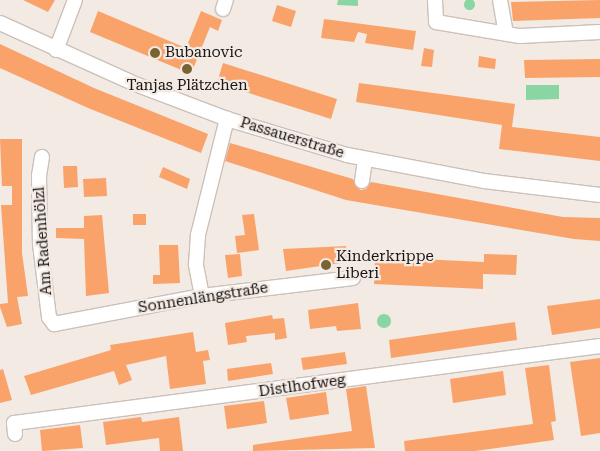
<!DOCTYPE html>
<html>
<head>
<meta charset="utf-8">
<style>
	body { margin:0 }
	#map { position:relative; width:600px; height:451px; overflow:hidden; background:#f3eae4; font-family:"Roboto Serif",serif }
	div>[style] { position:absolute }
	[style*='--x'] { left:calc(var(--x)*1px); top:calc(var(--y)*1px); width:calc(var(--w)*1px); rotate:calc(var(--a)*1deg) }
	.green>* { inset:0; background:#89d6a2 }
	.round { border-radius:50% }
	.building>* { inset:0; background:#f9a36a }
	.roads { filter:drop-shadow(1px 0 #cac1bb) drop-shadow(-1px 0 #cac1bb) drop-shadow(0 1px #cac1bb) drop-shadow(0 -1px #cac1bb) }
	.minor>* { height:14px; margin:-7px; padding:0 7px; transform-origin:7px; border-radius:7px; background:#fff }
	.dots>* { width:14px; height:14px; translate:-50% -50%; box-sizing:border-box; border:2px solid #f3eae4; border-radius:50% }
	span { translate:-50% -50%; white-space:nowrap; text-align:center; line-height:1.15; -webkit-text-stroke:4.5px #f3eae4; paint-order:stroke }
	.poi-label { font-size:15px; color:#181513 }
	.left { translate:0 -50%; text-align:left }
	.street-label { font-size:15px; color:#181513 }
</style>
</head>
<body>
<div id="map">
	<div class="green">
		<i class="round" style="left:463.5px;top:-1.5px;width:11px;height:11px"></i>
		<i style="clip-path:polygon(338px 0,358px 0,358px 6px,337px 5px)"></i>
		<i style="clip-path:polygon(526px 85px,559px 85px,559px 99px,526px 100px)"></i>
		<i class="round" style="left:377px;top:314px;width:14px;height:14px"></i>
	</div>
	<div class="building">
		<i style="clip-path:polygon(23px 0,55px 0,48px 12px)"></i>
		<i style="clip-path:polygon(600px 0,600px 18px,513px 21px,511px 2px)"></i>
		<i style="clip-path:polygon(277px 5px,296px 11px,291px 27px,272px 21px)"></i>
		<i style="clip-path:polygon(98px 11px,186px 48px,201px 11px,222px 20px,218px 31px,210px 27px,191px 74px,90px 32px)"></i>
		<i style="clip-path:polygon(324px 19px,416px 31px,413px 50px,365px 43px,367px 34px,358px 32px,354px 42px,321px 38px)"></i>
		<i style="clip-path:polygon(0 44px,94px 88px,208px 134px,201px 153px,88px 108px,0 68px)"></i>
		<i style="clip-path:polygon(424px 48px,434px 50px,432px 67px,421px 66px)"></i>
		<i style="clip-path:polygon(479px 56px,496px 59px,495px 69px,478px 67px)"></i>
		<i style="clip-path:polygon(600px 59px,600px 77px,525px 78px,524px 60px)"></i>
		<i style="clip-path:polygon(223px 63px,337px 99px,331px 119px,217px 83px)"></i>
		<i style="clip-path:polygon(359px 83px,515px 104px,512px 127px,600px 137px,600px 161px,499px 149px,502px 125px,356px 102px)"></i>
		<i style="clip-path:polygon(0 139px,22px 139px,22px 253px,28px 296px,17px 297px,22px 324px,7px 327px,0 307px,0 304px,8px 303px,1px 205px,12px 205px,12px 186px,2px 186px)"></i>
		<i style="clip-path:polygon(230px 143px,353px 179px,360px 190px,366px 189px,371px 182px,563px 217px,600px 218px,600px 241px,574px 239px,346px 200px,225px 161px)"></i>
		<i style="clip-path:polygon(63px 166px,77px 166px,78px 187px,64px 188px)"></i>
		<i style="clip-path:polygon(163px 167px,190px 179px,187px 189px,159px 177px)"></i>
		<i style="clip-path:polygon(106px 178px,107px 196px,84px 197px,83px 179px)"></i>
		<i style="clip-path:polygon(133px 214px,146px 214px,146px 225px,133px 225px)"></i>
		<i style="clip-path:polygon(254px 214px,259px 250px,237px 253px,235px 236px,245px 235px,242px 215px)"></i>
		<i style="clip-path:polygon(102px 215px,109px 293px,86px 296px,84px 239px,56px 238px,56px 228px,84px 228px,84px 216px)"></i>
		<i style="clip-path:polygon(159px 245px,178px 245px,180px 283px,153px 284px,153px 275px,160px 275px)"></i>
		<i style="clip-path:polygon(346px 246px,348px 262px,286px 271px,283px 249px)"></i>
		<i style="clip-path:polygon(240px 254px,242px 276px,228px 278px,225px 255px)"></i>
		<i style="clip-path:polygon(484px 254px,517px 255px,516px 275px,483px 274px,483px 289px,374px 284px,375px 257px,484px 262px)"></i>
		<i style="clip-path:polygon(600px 299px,600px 328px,552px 335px,547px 306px)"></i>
		<i style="clip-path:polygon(358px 303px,361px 329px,337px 331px,336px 326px,310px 329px,308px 310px)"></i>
		<i style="clip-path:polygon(272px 315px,273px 319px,284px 318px,287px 338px,275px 340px,275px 333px,246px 336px,247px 342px,228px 345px,225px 323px)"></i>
		<i style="clip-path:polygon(515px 322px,517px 340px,391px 358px,389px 340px)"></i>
		<i style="clip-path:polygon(193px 332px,196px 352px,208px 350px,210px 360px,203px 361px,206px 384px,170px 389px,166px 356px,126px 365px,132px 380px,119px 385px,114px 371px,31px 395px,24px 376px,111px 350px,110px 345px)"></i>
		<i style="clip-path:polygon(345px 352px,347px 364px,303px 370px,301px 358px)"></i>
		<i style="clip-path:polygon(600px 358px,600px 433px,581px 436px,570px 362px)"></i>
		<i style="clip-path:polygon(271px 363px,273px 374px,228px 381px,227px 369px)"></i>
		<i style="clip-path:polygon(549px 365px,556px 421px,551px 422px,554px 440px,475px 451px,405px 451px,404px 441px,533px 424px,525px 368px)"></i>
		<i style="clip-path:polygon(3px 369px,12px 400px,0 403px,0 370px)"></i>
		<i style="clip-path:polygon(503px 371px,506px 395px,453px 403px,450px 379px)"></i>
		<i style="clip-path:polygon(366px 386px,375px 448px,253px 451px,253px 445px,352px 431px,346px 389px)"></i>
		<i style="clip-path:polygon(326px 392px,329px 414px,290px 420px,286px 398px)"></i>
		<i style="clip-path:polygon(264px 401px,267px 423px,227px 429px,224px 406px)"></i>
		<i style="clip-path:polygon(141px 417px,142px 422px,179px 417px,183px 451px,160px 451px,159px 438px,106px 445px,103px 422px)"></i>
		<i style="clip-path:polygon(80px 425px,83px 448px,42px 451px,40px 430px)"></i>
	</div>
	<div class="roads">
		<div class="minor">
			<i style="--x:435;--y:0;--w:22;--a:87"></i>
			<i style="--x:436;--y:22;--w:85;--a:9.5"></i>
			<i style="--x:520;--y:36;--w:80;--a:-2.9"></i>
			<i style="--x:500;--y:0;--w:34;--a:80"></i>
			<i style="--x:223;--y:9;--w:9;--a:-72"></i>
			<i style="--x:0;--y:23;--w:148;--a:24.3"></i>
			<i style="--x:135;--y:84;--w:98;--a:20.8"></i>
			<i style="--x:227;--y:119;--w:125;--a:16.7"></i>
			<i style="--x:347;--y:155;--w:139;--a:10.7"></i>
			<i style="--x:484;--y:181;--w:117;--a:6.9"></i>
			<i style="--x:56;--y:50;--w:53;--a:-69.2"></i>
			<i style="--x:42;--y:157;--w:18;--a:99"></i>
			<i style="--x:39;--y:175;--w:69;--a:89.2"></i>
			<i style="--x:40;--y:244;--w:74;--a:83"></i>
			<i style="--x:49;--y:317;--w:9;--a:54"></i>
			<i style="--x:54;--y:324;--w:151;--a:-10.7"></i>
			<i style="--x:202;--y:296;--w:152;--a:-6.8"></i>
			<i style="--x:362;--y:181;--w:22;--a:-82"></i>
			<i style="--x:202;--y:296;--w:33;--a:-101"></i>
			<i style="--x:196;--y:264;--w:29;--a:-86"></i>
			<i style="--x:198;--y:235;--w:120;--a:-76"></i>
			<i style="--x:15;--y:434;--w:11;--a:-95"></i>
			<i style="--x:14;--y:423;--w:16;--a:-7"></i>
			<i style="--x:30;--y:421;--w:575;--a:-7.5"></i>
		</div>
	</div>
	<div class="dots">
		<i style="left:155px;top:53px;background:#786332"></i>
		<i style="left:187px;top:69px;background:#786332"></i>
		<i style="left:326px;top:265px;background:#786332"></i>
	</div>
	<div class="poi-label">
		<span class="left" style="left:165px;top:53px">Bubanovic</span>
		<span style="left:187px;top:86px">Tanjas Plätzchen</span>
		<span class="left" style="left:336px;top:265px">Kinderkrippe<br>Liberi</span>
	</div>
	<div class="street-label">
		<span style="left:292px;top:138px;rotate:17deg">Passauerstraße</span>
		<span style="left:43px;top:241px;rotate:-94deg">Am Radenhölzl</span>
		<span style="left:203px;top:298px;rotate:-9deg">Sonnenlängstraße</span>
		<span style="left:302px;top:386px;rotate:-8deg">Distlhofweg</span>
	</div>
</div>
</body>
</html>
